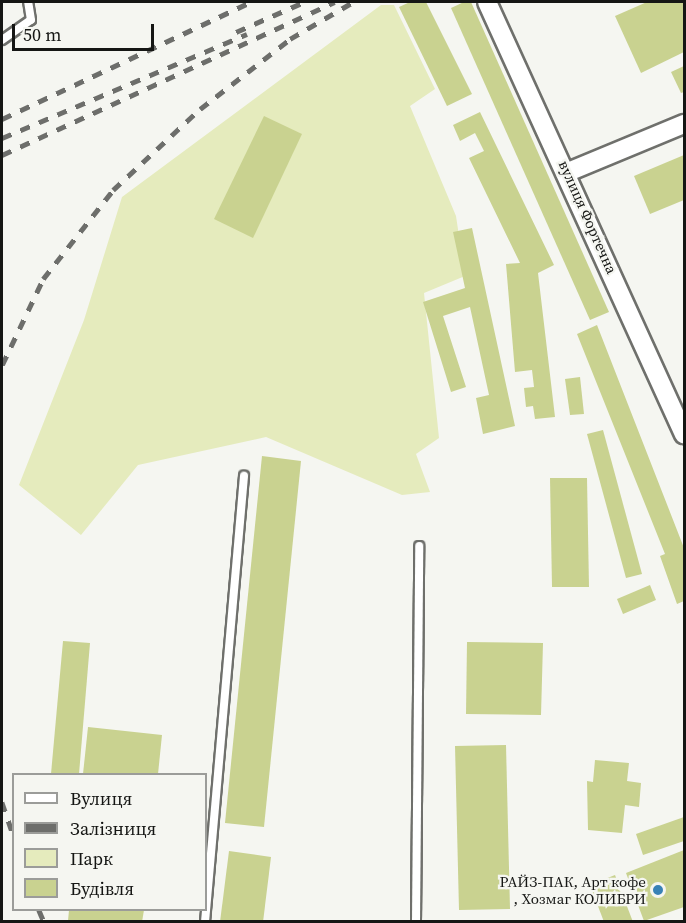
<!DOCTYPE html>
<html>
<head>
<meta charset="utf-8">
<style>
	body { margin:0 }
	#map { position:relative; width:686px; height:923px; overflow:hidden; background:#f5f6f1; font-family:"Source Serif 4",serif }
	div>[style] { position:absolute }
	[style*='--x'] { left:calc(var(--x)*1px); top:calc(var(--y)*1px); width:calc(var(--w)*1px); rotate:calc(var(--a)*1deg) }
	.green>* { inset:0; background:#e5ebbd }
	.building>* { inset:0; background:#c9d290 }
	.roads { filter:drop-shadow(2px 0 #6f706c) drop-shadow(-2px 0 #6f706c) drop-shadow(0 2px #6f706c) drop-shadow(0 -2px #6f706c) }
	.service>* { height:8px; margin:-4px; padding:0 4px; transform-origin:4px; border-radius:4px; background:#fff }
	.tertiary>* { height:18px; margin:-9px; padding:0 9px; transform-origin:9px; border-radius:9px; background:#fff }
	.rail>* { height:4.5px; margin-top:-2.25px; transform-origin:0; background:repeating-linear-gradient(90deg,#6d6e6b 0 10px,transparent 0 20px) }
	.dots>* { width:16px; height:16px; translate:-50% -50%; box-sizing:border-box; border:3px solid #f5f6f1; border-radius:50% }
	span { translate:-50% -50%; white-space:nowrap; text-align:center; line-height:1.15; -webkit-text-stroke:4.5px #f5f6f1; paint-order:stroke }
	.street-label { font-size:15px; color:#151614 }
	.poi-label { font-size:15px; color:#151614 }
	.right { translate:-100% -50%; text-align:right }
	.frame { position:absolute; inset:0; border:3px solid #151614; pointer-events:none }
	.legend { position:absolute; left:12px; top:773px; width:195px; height:138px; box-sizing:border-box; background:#f5f6f1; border:2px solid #9b9c99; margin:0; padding:8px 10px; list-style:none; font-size:18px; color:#151614 }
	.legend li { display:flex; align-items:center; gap:12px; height:30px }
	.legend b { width:30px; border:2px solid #9b9c99 }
	.scale { position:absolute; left:12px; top:24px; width:142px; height:27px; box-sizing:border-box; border:3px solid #151614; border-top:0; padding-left:8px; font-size:18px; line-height:21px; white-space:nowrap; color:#151614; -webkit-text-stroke:4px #f5f6f1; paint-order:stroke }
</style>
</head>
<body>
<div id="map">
	<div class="green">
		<i style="clip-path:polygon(381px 5px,394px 5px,435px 89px,410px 106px,456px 216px,465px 276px,424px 293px,439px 438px,416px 454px,430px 492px,402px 495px,266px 437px,138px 465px,81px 535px,19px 485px,84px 320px,122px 197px)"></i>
	</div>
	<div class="building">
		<i style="clip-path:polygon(410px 2px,426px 2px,472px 94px,447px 106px,399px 7px)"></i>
		<i style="clip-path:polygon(464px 2px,471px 2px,609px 312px,590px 320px,451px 8px)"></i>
		<i style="clip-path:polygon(647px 2px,684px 2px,684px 52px,641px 73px,615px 16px)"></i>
		<i style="clip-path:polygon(684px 66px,684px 92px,681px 93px,671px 72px)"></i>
		<i style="clip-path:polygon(480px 112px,554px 265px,538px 273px,555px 417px,535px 419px,533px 406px,526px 407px,524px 388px,534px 387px,532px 370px,515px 372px,506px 264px,520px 263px,469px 158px,484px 151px,475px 133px,460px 141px,453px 125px)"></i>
		<i style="clip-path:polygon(264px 116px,302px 134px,253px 238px,214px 219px)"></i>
		<i style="clip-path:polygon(684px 155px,684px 200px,650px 214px,634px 176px)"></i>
		<i style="clip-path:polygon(472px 228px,515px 426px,483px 434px,476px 398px,489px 395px,470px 307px,443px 316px,466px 387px,451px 392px,423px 302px,465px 288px,453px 232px)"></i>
		<i style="clip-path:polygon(597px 325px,684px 548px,684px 601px,677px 604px,660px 556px,665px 554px,577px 334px)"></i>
		<i style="clip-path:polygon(580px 377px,584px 414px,570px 415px,565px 379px)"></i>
		<i style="clip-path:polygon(603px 430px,642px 574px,626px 578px,587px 434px)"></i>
		<i style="clip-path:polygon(262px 456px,301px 461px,264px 827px,225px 823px)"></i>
		<i style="clip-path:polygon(550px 478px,587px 478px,589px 587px,552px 587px)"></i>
		<i style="clip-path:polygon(650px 585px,656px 600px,623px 614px,617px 599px)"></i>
		<i style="clip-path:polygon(63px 641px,90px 643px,79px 774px,51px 774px)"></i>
		<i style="clip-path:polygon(467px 642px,543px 643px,541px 715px,466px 714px)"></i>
		<i style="clip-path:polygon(88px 727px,162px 735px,158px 774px,83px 774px)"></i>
		<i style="clip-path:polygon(506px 745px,510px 909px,459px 910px,455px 746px)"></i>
		<i style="clip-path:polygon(595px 760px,629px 763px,627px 781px,641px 783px,639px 807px,625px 805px,622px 833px,588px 830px,587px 781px,593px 782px)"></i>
		<i style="clip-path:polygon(684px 817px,684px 841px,643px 855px,636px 834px)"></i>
		<i style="clip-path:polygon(684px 850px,684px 907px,644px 921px,626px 873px)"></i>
		<i style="clip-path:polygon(229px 851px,271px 857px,263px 922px,220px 922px)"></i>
		<i style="clip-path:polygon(615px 875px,633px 922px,604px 922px,590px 885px)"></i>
		<i style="clip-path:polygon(69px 910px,144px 910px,142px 922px,68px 921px)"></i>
	</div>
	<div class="roads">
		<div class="service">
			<i style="--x:2;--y:40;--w:35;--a:-35"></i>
			<i style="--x:31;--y:20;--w:18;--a:-99"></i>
			<i style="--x:205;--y:922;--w:448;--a:-85"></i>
			<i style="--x:416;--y:922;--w:376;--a:-89.5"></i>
		</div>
		<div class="tertiary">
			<i style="--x:487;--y:2;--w:475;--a:65.5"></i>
			<i style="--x:568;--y:172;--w:126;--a:-22.5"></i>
		</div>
	</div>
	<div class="rail">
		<i style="--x:236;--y:32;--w:74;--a:-23.8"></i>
		<i style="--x:2;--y:119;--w:275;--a:-25.2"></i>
		<i style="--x:2;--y:138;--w:266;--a:-23"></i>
		<i style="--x:2;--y:155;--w:366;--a:-24.7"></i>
		<i style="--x:2;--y:365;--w:95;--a:-64.5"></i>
		<i style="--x:43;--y:279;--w:113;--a:-51.8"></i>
		<i style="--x:113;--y:190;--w:119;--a:-43"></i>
		<i style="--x:200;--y:109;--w:114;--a:-37.9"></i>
		<i style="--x:290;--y:39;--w:73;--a:-30.4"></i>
		<i style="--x:2;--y:802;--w:36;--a:71"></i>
		<i style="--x:39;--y:910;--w:13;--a:67"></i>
	</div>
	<div class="dots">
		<i style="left:658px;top:890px;background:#3882b6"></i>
	</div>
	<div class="street-label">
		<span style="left:588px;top:217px;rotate:66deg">вулиця Фортечна</span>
	</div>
	<div class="poi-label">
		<span class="right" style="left:646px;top:890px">РАЙЗ-ПАК, Арт кофе<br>, Хозмаг КОЛИБРИ</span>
	</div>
	<div class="frame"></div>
	<ul class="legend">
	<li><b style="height:8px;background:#fff"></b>Вулиця</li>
	<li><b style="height:8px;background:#6d6e6b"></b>Залізниця</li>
	<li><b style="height:16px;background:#e5ebbd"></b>Парк</li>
	<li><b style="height:16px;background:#c9d290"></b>Будівля</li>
	</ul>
	<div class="scale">50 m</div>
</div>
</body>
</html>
